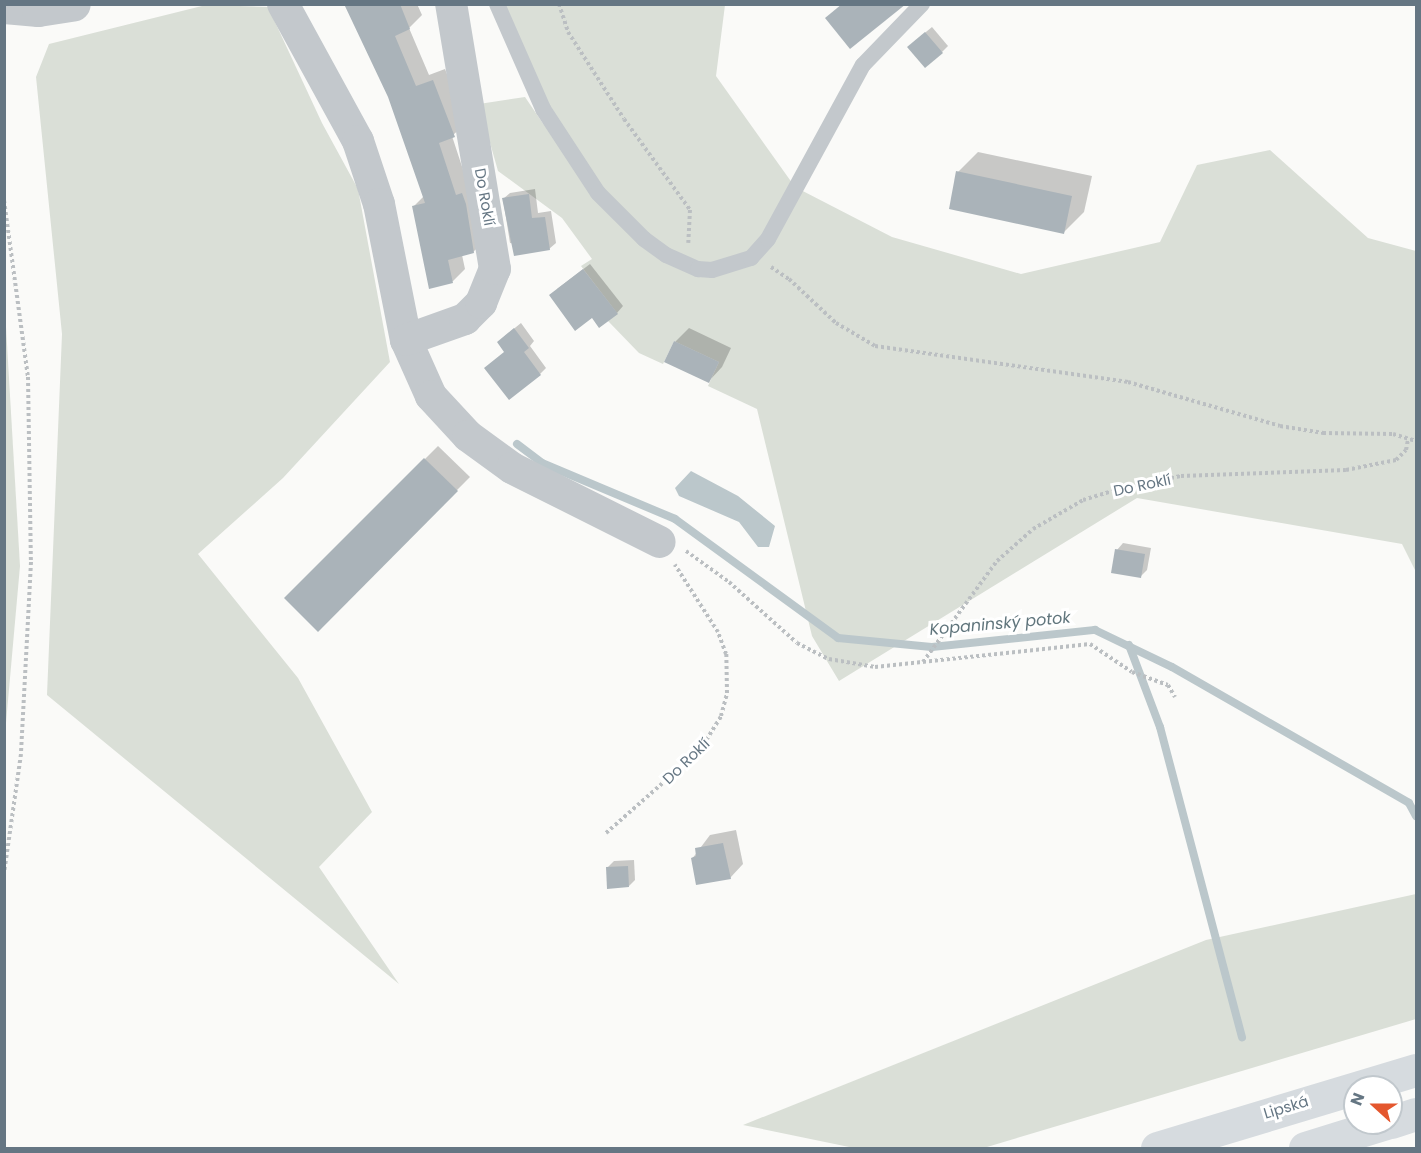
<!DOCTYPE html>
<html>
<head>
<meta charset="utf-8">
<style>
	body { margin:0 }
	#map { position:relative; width:1421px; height:1153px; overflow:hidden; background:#fafaf8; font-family:Poppins,sans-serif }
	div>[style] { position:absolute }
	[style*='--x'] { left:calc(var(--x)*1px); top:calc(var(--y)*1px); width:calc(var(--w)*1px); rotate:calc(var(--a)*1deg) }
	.green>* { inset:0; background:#dadfd7 }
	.water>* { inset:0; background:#bbc7cb }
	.shadow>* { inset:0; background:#0003 }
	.stream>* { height:8px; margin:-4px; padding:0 4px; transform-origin:4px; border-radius:4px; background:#bbc7cb }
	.building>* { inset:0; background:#aab3b9 }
	.path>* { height:4px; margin-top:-2px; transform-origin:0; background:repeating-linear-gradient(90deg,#bbbfc2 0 3px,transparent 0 6px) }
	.service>* { height:16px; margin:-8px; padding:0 8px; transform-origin:8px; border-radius:8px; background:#c3c8cc }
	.minor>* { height:32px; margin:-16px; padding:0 16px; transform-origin:16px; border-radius:16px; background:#c3c8cc }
	.tertiary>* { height:33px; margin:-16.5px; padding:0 16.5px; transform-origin:16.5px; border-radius:16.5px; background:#c3c8cc }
	.trunk>* { height:33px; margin:-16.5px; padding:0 16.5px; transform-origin:16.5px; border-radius:16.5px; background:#d6dbdf }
	span { translate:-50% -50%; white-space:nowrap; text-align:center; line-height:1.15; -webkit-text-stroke:6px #fff; paint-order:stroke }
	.street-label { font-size:15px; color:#657683 }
	.water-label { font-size:16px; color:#60757c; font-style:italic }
	.frame { position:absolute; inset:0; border:6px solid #657683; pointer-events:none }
	.north { position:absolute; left:1343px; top:1075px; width:60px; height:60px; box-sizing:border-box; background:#fff; border:2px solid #c1c8cd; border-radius:50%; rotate:291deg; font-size:16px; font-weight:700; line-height:24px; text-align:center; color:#657683 }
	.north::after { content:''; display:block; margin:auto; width:21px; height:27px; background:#e4572e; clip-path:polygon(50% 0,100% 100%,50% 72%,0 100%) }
</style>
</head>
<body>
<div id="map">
	<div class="green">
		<i style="clip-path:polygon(206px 5px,268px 7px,322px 123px,358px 189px,390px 362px,283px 478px,198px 554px,298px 678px,372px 812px,319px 867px,399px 984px,47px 695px,62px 334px,36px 77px,49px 44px)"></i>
		<i style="clip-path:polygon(501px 5px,725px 5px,716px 76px,795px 187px,892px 237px,1021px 274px,1160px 242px,1197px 165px,1270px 150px,1368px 238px,1416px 251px,1416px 572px,1402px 544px,1137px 498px,839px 681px,812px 636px,757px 409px,708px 386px,719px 362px,674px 341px,663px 364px,639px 353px,608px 321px,617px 313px,581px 266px,592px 259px,562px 218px,498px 171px,479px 104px,525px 97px,544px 125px)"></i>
		<i style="clip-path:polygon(4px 293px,20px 566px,5px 734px,4px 734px)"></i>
		<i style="clip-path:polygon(1416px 894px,1416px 1019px,987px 1147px,854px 1148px,743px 1125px,1206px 940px)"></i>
	</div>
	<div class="water">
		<i style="clip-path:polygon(691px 471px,738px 496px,775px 526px,769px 547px,758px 547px,739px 522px,679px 496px,675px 488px)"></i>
	</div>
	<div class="shadow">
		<i style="clip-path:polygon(346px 4px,417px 4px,422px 15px,409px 28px,429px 75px,445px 69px,466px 123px,452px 136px,486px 240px,473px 252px,462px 255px,465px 269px,453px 281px,430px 287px,414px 206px,424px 196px,389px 97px)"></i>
		<i style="clip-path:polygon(932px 27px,948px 46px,942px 52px,915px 41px)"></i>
		<i style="clip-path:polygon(978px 152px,1092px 176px,1084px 212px,1064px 232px,958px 172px)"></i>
		<i style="clip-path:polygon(535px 189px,538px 213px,551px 211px,556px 243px,549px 249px,510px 243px,503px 199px,510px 193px)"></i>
		<i style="clip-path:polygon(590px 264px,623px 306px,617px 313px,593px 316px,557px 289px)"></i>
		<i style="clip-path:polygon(521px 323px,534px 341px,530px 346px,546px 368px,540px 374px,506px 351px,505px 336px)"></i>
		<i style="clip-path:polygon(689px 328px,731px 348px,722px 367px,709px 381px,675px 342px)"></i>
		<i style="clip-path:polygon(438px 446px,470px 477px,318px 630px,286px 598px)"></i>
		<i style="clip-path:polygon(1123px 543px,1151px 548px,1147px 570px,1140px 577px,1117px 550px)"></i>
		<i style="clip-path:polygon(736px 830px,743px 864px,730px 878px,692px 859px,710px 835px)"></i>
		<i style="clip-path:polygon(634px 860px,635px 880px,629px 886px,607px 868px,614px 861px)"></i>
	</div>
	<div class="stream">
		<i style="--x:517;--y:444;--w:31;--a:37"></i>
		<i style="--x:542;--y:463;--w:144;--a:22.8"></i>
		<i style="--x:675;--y:519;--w:202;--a:36.1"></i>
		<i style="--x:838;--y:638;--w:94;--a:5.5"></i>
		<i style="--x:932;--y:647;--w:164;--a:-6"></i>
		<i style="--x:1095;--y:630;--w:85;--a:25.7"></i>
		<i style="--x:1172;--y:667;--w:273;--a:29.8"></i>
		<i style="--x:1409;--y:803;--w:15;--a:62"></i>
		<i style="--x:1129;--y:645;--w:88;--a:69.3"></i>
		<i style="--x:1160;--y:727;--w:321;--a:75.2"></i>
	</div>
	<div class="building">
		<i style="clip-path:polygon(344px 4px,400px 4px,410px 29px,395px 36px,416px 86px,433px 80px,455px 137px,439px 143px,456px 195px,462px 193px,466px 204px,474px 253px,448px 260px,453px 283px,429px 289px,412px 206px,425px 203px,388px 97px)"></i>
		<i style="clip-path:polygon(842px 4px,906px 4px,850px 49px,825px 18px)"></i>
		<i style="clip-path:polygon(925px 32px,943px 53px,925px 68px,907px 47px)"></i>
		<i style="clip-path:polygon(956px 171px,1072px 196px,1064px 234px,949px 209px)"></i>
		<i style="clip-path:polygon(529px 194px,532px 218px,545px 217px,550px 250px,514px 256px,502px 198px)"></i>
		<i style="clip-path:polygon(583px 269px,618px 314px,599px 328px,592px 318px,575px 331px,549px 295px)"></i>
		<i style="clip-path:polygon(514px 328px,529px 348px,524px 352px,541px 375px,509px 400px,484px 368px,504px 352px,497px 342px)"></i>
		<i style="clip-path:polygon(674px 341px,719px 362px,709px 383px,664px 362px)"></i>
		<i style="clip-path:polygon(424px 458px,458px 491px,318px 632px,284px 598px)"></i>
		<i style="clip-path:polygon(1115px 549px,1145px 554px,1141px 578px,1111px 573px)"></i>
		<i style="clip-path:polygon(723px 843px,731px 879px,696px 885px,691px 858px,696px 856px,695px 848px)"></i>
		<i style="clip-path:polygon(628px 866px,629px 887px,607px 889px,606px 867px)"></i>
	</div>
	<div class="path">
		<i style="--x:559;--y:4;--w:29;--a:72"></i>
		<i style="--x:568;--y:32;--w:103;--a:57.2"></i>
		<i style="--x:624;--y:119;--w:112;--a:54"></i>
		<i style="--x:690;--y:210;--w:33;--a:93"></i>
		<i style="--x:4;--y:200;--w:179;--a:82.3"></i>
		<i style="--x:28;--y:377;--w:185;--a:89.1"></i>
		<i style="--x:31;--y:562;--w:192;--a:93"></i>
		<i style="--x:21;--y:754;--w:120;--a:98.1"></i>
		<i style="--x:771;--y:267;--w:22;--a:34"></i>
		<i style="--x:789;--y:279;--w:64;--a:43.1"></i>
		<i style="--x:836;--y:323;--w:45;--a:30.5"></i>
		<i style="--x:875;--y:346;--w:256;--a:8.1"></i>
		<i style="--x:1128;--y:382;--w:158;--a:16.1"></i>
		<i style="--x:1280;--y:426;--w:44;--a:9.2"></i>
		<i style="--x:1323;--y:433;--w:70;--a:0.8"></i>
		<i style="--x:1393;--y:434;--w:24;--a:17"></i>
		<i style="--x:686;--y:551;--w:53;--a:35.8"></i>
		<i style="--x:729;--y:582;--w:91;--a:41.9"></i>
		<i style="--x:797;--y:643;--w:36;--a:27"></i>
		<i style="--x:829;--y:659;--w:47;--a:9.9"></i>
		<i style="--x:875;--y:667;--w:216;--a:-6.1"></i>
		<i style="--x:1090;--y:644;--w:50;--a:33.7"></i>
		<i style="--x:1132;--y:672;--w:38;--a:20"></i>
		<i style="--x:1168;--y:685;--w:14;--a:60"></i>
		<i style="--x:923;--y:662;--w:125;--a:-53.8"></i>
		<i style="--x:997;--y:561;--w:48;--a:-41.6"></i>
		<i style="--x:1033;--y:529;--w:58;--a:-30.1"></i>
		<i style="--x:1083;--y:500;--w:37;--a:-17"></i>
		<i style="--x:1118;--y:489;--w:64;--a:-11.7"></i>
		<i style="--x:1181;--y:476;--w:165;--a:-2.1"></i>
		<i style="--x:1346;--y:470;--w:51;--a:-11.3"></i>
		<i style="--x:1396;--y:460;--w:14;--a:-45"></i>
		<i style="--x:1406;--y:450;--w:10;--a:-79"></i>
		<i style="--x:606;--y:833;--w:125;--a:-41.4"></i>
		<i style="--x:700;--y:750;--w:40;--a:-58"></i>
		<i style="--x:721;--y:716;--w:24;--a:-75"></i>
		<i style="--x:727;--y:693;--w:39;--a:-91"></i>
		<i style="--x:726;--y:654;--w:23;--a:-110"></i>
		<i style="--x:718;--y:632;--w:80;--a:-122.7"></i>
	</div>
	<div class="service">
		<i style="--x:497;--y:4;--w:115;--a:66.3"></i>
		<i style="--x:543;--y:109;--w:100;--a:56.8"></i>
		<i style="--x:598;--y:193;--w:65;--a:45"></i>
		<i style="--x:644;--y:239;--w:27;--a:36"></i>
		<i style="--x:666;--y:255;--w:35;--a:24"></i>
		<i style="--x:698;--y:269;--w:14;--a:4"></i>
		<i style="--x:712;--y:270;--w:41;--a:-17.1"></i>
		<i style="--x:751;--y:258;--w:25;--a:-48"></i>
		<i style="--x:768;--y:239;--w:198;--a:-61.4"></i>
		<i style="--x:863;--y:65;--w:85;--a:-46"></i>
	</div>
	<div class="minor">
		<i style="--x:283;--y:4;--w:156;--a:61.3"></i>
		<i style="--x:358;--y:141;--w:66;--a:71.6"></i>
		<i style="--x:379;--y:204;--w:139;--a:78.8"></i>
		<i style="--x:406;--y:340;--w:61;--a:65.9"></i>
		<i style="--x:431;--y:396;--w:54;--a:47.2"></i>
		<i style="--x:468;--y:436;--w:54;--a:36"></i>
		<i style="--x:512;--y:468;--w:165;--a:26.6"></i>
		<i style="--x:406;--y:340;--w:63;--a:-19.6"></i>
		<i style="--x:465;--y:319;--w:23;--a:-45"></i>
		<i style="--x:481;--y:303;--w:37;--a:-68"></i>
		<i style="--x:495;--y:269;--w:269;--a:-99.4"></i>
	</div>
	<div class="tertiary">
		<i style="--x:4;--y:7;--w:34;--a:5"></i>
		<i style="--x:38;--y:10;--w:36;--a:-9"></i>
	</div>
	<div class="trunk">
		<i style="--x:1391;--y:1122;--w:26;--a:-18"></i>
		<i style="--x:1157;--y:1148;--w:270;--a:-16.8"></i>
		<i style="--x:1305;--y:1148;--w:85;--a:-17.2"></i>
	</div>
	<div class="street-label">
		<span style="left:485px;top:197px;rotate:80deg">Do Roklí</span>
		<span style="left:1142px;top:485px;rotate:-12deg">Do Roklí</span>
		<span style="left:686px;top:761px;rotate:-44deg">Do Roklí</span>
		<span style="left:1286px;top:1107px;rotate:-17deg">Lipská</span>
	</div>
	<div class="water-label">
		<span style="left:1000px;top:624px;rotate:-5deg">Kopaninský potok</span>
	</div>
	<div class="frame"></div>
	<div class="north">N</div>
</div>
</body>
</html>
